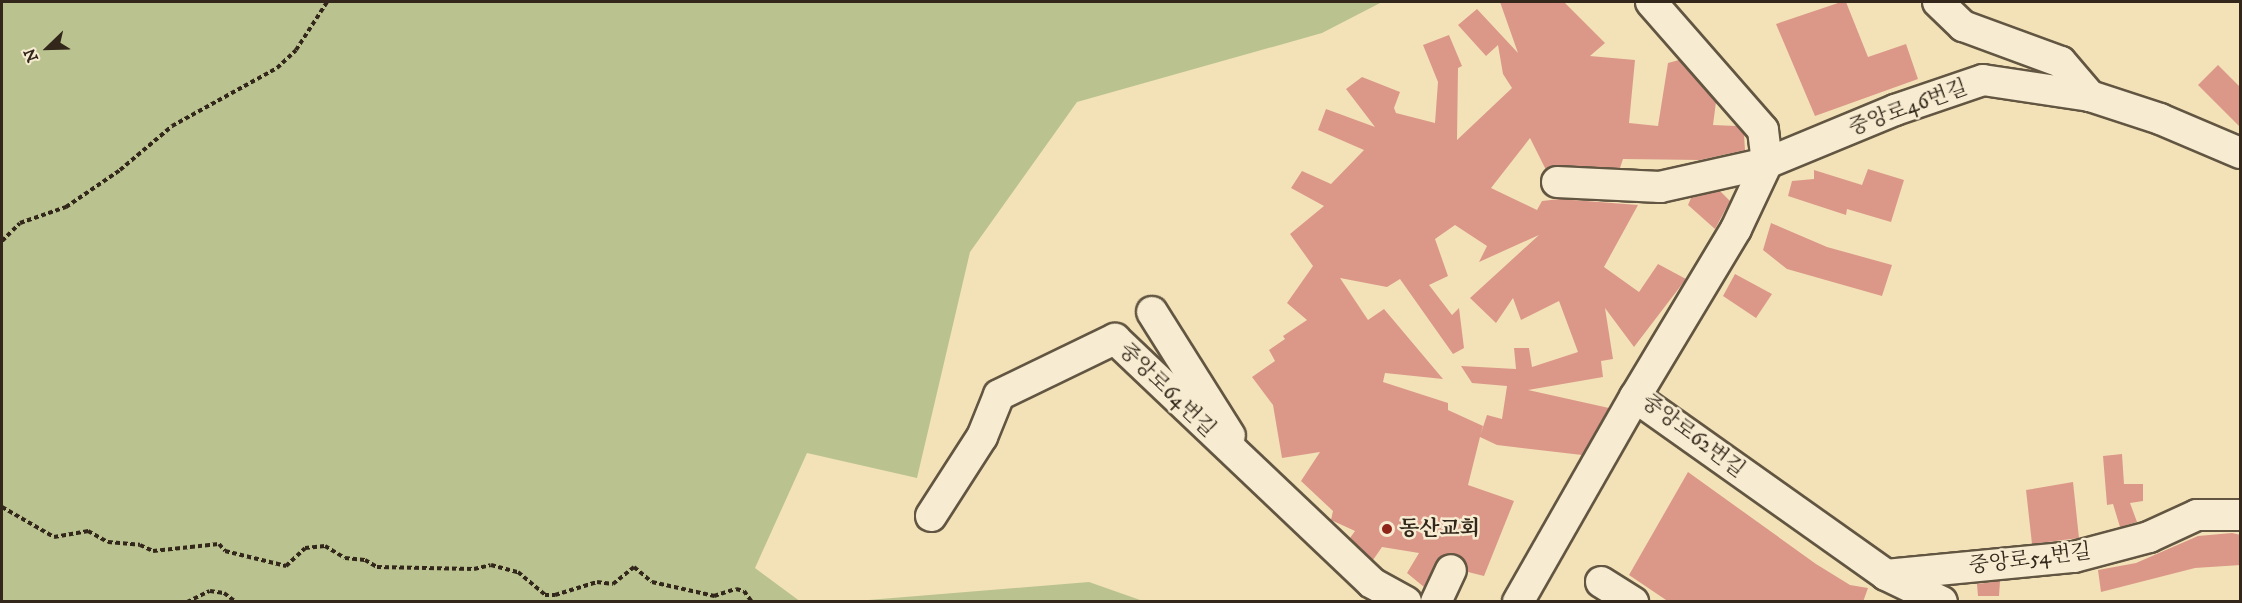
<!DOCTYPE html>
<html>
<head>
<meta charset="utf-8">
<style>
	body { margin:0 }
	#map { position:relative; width:2242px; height:603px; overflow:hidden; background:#f3e2b8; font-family:"IM FELL DW Pica","Noto Serif KR",serif }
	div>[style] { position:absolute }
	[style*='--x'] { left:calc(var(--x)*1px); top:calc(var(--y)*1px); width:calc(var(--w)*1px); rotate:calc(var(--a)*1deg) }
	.green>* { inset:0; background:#bac38f }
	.building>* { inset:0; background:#db9888 }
	.path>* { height:4px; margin-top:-2px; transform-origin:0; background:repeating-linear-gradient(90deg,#32271a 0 4.5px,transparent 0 7.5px) }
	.roads { filter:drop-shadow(2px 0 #625642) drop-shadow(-2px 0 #625642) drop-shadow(0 2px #625642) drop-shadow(0 -2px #625642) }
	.minor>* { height:30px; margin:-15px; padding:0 15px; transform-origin:15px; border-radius:15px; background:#f7ecd1 }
	.dots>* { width:16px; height:16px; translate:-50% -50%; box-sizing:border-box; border:3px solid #f7ecd1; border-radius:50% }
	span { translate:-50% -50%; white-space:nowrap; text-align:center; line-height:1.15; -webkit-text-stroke:5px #f7ecd1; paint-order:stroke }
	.street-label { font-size:21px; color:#32271a }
	.poi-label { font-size:21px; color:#32271a; font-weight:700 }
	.left { translate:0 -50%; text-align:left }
	.frame { position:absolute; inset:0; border:3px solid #32271a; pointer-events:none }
	.north { position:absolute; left:18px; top:18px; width:60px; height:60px; -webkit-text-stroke:4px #f7ecd1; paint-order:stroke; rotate:247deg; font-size:16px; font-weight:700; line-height:24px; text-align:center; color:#32271a }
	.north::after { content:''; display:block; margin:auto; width:21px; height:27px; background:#32271a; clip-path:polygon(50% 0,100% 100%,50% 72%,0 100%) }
</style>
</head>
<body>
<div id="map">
	<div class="green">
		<i style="clip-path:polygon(2px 2px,1382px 2px,1322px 33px,1077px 102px,970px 252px,917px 478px,807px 453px,755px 568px,801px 602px,2px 601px)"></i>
		<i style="clip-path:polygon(1089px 582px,1143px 601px,856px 601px)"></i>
	</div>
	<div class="building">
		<i style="clip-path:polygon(evenodd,1500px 2px,1564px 2px,1605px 43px,1590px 56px,1635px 60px,1629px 123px,1658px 126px,1668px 63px,1679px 60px,1716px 102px,1713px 125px,1737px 126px,1744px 135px,1745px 150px,1700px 160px,1623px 159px,1620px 168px,1558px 165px,1546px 170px,1530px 138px,1491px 188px,1537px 210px,1542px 201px,1560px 199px,1638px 205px,1604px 267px,1639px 292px,1658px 264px,1686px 279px,1634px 347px,1605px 308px,1613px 359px,1601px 361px,1603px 377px,1528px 390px,1609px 408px,1582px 455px,1497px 445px,1480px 437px,1468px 485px,1514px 501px,1484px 576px,1468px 572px,1465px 560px,1449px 553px,1436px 562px,1424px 587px,1407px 573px,1419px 553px,1382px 547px,1373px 560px,1350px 538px,1355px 531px,1331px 520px,1333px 511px,1301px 481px,1320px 452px,1282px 458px,1273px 405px,1252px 377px,1275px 361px,1269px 350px,1285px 339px,1283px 336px,1307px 320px,1287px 303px,1313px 266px,1290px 234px,1324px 206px,1291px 188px,1302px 171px,1331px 184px,1364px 150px,1318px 130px,1326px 109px,1375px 127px,1346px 89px,1362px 77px,1400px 92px,1394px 108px,1396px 113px,1435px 123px,1438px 82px,1423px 45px,1449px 35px,1462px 66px,1458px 68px,1457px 140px,1512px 88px,1503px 74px,1498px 45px,1486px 56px,1458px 25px,1477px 9px,1518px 53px,1500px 2px,1455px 225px,1487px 246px,1479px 262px,1539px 235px,1470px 298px,1496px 323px,1513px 298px,1521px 320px,1559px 301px,1578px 352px,1532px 367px,1529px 348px,1514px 348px,1516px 369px,1461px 366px,1472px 383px,1507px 386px,1502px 419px,1487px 415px,1480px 436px,1483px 426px,1448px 410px,1448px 403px,1383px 382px,1385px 373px,1443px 379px,1384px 309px,1368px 320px,1340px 278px,1387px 287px,1400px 279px,1453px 354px,1464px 348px,1459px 308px,1452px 315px,1429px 285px,1448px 276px,1435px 239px,1455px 225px)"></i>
		<i style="clip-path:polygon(1841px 2px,1846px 2px,1868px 57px,1906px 44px,1918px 79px,1815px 116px,1776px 24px)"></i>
		<i style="clip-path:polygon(2218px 65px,2241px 88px,2241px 128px,2198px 85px)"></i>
		<i style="clip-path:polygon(1868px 169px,1904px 180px,1891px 222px,1847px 209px,1846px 215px,1788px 196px,1792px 181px,1814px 179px,1814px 170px,1862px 185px)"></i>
		<i style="clip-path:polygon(1720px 191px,1730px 201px,1715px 229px,1688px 205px,1691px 198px)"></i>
		<i style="clip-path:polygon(1771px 223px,1827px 247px,1892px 265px,1882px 296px,1787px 269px,1763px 250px)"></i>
		<i style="clip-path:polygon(1735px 274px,1772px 294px,1756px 318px,1723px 296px)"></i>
		<i style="clip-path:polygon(2122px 454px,2124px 484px,2143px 484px,2143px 501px,2130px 503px,2137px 522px,2120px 527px,2113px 504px,2107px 505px,2103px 456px)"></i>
		<i style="clip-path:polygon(1688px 472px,1816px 564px,1850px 585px,1868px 588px,1863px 602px,1669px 602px,1629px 575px)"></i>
		<i style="clip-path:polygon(2073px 482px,2079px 538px,2032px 544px,2026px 490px)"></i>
		<i style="clip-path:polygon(2232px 533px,2241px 535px,2241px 565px,2195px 568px,2101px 592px,2098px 570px,2136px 563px,2198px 536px)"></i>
		<i style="clip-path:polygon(2000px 581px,1999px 596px,1978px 596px,1977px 584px)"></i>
	</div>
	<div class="path">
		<i style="--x:2;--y:241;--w:25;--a:-45"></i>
		<i style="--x:20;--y:223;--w:49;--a:-19.2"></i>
		<i style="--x:66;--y:207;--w:65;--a:-34.4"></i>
		<i style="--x:120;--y:170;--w:68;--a:-40.2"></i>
		<i style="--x:172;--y:126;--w:120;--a:-28.9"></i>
		<i style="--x:277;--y:68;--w:26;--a:-43"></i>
		<i style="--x:296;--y:50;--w:57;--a:-57.1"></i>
		<i style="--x:2;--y:507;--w:60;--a:30"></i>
		<i style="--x:54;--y:537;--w:35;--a:-10"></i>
		<i style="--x:88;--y:531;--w:23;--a:29"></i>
		<i style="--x:108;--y:542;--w:32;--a:5"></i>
		<i style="--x:140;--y:545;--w:14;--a:25"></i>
		<i style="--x:153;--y:551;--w:66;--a:-6.1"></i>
		<i style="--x:219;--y:544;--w:9;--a:49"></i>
		<i style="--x:225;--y:551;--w:63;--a:13.8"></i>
		<i style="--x:286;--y:566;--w:26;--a:-43"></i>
		<i style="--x:305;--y:548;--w:20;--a:-6"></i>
		<i style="--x:325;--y:546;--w:23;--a:31"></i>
		<i style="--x:345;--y:558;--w:20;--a:6"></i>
		<i style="--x:365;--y:560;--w:14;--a:30"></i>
		<i style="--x:377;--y:567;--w:97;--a:1.2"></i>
		<i style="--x:474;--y:569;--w:17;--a:-13"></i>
		<i style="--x:491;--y:565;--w:28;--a:15"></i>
		<i style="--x:518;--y:572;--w:35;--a:40"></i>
		<i style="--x:545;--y:595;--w:10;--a:0"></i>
		<i style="--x:555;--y:595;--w:44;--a:-17.2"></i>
		<i style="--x:597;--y:582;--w:16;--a:7"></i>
		<i style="--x:613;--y:584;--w:27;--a:-39"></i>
		<i style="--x:634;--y:567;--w:23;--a:40"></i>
		<i style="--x:652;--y:582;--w:64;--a:12.7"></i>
		<i style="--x:714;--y:596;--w:23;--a:-18"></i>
		<i style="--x:736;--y:589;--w:8;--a:14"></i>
		<i style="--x:744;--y:591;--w:14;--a:54"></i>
		<i style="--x:187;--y:602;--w:25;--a:-26"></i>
		<i style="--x:210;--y:591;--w:14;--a:8"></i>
		<i style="--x:224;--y:593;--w:15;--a:37"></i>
	</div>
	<div class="roads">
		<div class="minor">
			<i style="--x:1651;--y:2;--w:170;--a:48.8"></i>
			<i style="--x:1763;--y:130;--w:33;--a:83"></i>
			<i style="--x:1767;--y:163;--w:73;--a:115.2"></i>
			<i style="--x:1736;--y:229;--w:196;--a:121"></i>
			<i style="--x:1635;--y:397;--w:308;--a:35.3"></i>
			<i style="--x:1886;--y:575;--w:62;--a:25.7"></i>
			<i style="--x:1938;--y:2;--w:35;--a:44"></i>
			<i style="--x:1963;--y:26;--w:104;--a:20.2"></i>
			<i style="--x:2061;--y:62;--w:45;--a:49.5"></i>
			<i style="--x:1557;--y:182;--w:103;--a:2.8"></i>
			<i style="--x:1660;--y:187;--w:110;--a:-12.6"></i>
			<i style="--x:1767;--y:163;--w:139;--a:-22.5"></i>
			<i style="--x:1895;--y:110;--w:93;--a:-18.8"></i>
			<i style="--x:1983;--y:80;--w:108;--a:8.5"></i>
			<i style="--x:2090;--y:96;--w:74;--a:18.2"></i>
			<i style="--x:2160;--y:119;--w:87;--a:23"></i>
			<i style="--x:1152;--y:312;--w:146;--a:57.8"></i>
			<i style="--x:931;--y:516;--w:94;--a:-57.2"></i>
			<i style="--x:982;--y:437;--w:45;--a:-68"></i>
			<i style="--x:999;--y:395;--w:129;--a:-25.8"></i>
			<i style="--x:1115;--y:339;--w:354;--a:43.5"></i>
			<i style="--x:1372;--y:583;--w:39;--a:29"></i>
			<i style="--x:1886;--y:575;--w:189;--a:-5.5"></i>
			<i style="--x:2074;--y:557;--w:78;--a:-14.9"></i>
			<i style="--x:2149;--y:537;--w:53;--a:-24.6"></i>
			<i style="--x:2197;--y:515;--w:43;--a:0"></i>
			<i style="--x:1601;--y:582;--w:38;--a:32"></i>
			<i style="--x:1436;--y:602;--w:35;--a:-65"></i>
			<i style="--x:1518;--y:602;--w:236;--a:-60.3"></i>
		</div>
	</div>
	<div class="dots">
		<i style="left:1387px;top:529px;background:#8f2418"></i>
	</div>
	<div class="street-label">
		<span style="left:1908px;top:108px;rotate:-20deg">중앙로46번길</span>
		<span style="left:1167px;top:390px;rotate:44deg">중앙로64번길</span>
		<span style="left:1693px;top:436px;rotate:37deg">중앙로62번길</span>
		<span style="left:2030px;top:559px;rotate:-7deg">중앙로54번길</span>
	</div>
	<div class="poi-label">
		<span class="left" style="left:1399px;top:529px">동산교회</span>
	</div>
	<div class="frame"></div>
	<div class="north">N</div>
</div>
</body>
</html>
